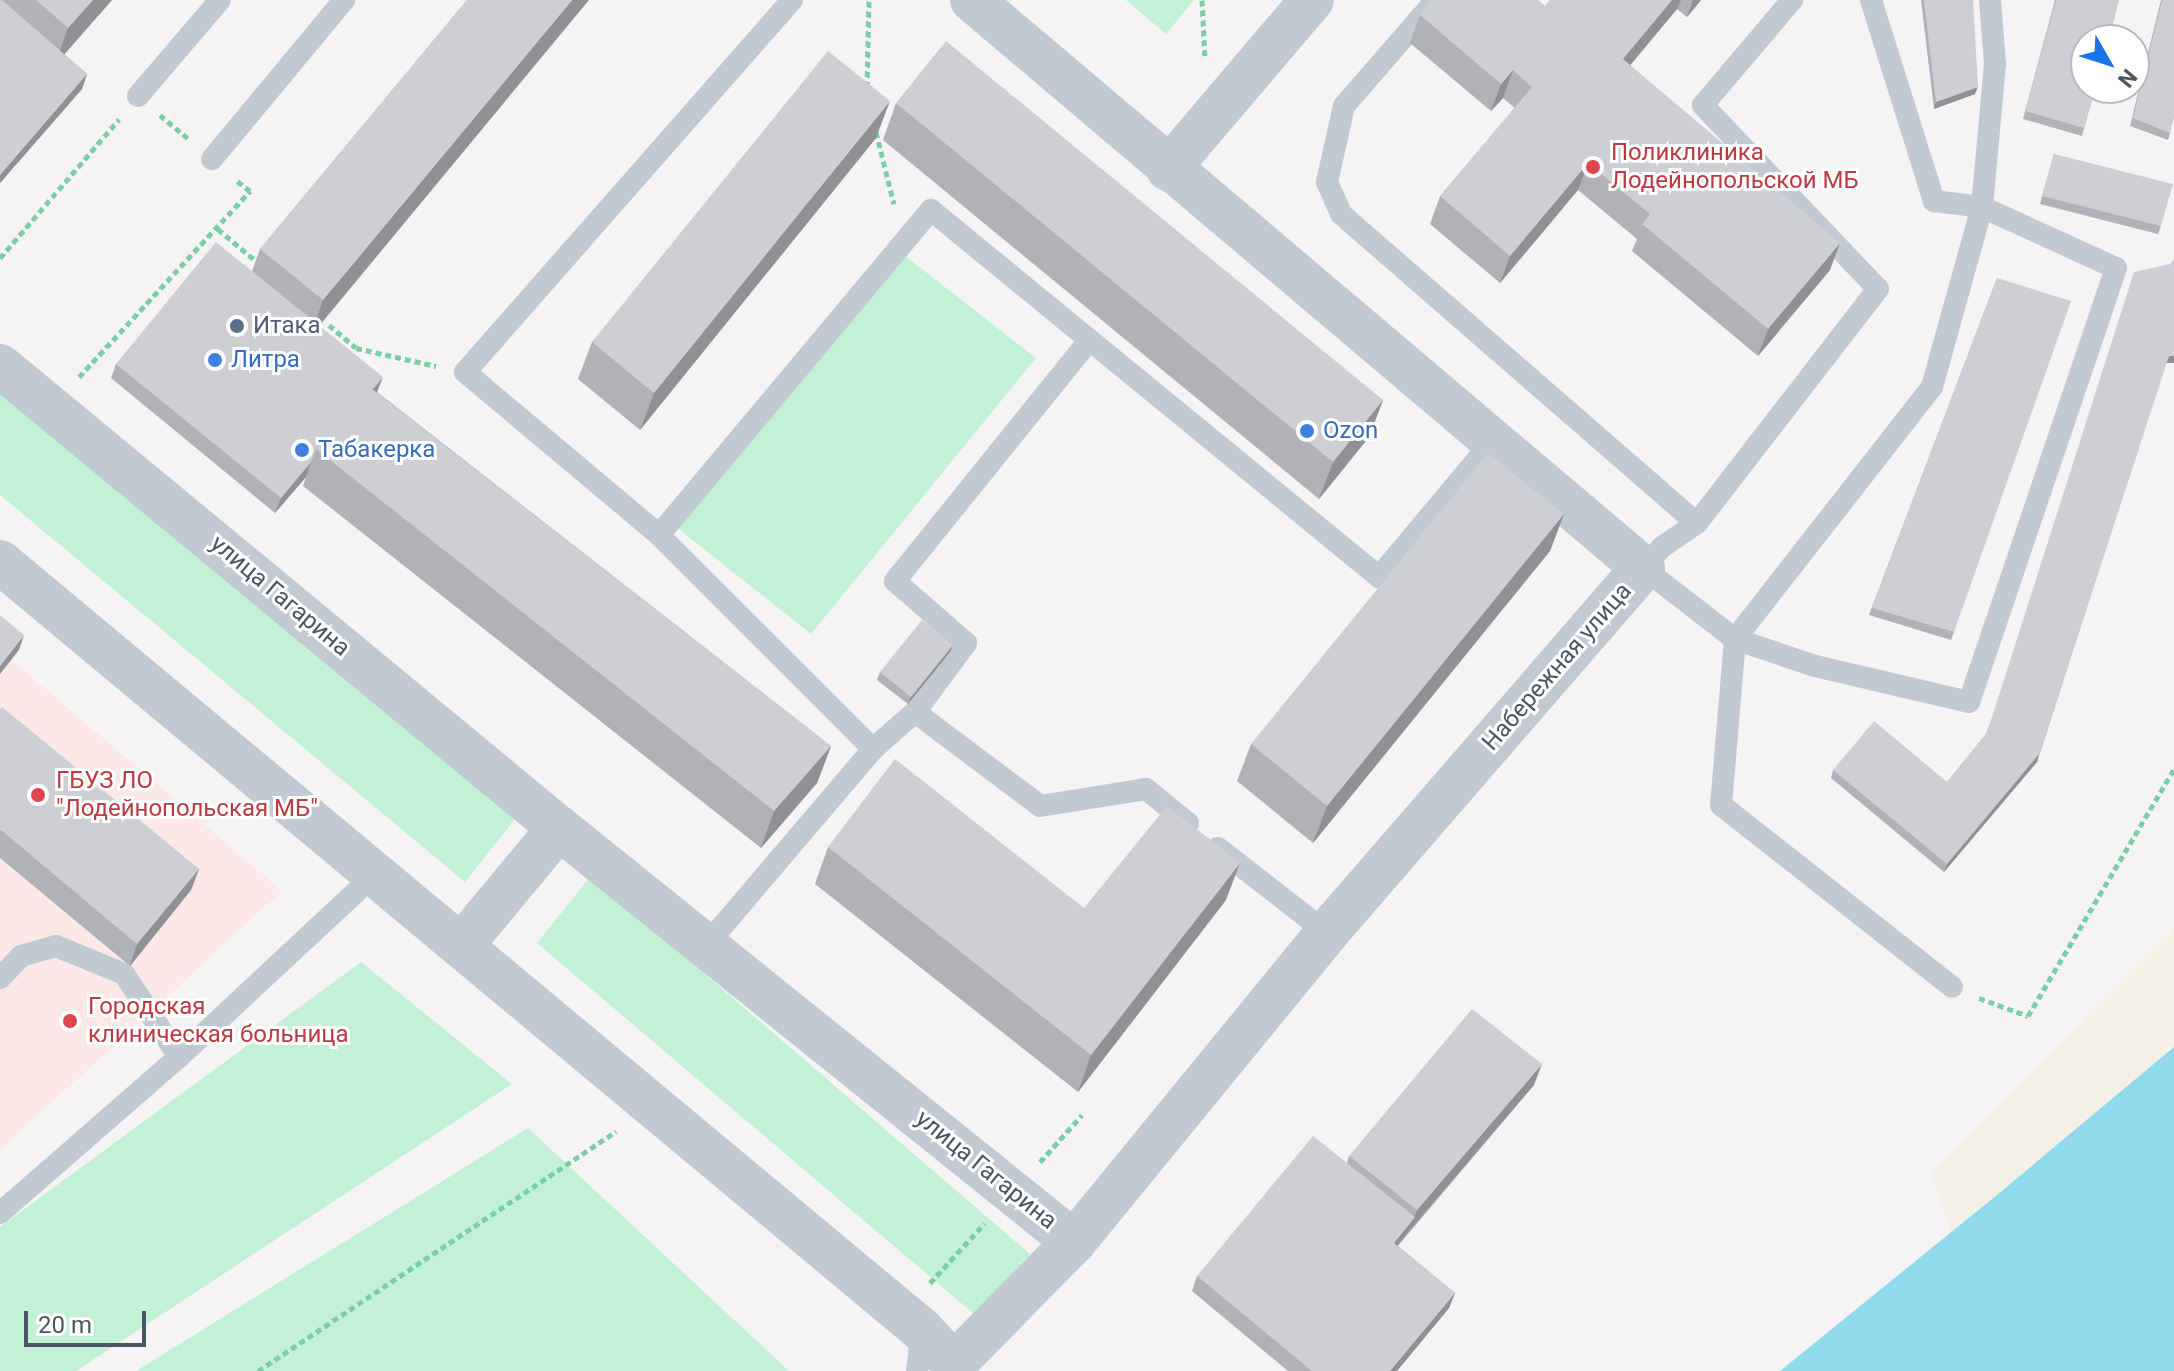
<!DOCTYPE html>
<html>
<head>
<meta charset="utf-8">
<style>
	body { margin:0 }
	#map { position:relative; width:2174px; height:1371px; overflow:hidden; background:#f5f3f3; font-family:Roboto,sans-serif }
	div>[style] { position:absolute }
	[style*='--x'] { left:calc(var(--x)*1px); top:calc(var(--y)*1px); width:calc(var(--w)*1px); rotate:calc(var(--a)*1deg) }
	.medical>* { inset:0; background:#fce8e6 }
	.green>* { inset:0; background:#c3f1d5 }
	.sand>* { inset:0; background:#f5f0e5 }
	.water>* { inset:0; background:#90daee }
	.path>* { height:5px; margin-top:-2.5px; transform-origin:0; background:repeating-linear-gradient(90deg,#7ad0a6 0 6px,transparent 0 10px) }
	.service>* { height:22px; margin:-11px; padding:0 11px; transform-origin:11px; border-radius:11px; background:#c1cad2 }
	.minor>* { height:44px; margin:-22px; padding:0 22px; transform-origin:22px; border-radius:22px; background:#c1cad2 }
	.tertiary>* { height:44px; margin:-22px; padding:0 22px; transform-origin:22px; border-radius:22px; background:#c1cad2 }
	.wall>* { inset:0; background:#b0b2b7 }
	.shaded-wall>* { inset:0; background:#909195 }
	.building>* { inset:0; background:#cdcfd5 }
	.dots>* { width:22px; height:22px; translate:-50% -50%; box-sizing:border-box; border:4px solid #fff; border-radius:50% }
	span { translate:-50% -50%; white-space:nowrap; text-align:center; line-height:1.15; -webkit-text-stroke:6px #fff; paint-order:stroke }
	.health-label { font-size:24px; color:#be3a42 }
	.left { translate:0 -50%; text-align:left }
	.service-label { font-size:24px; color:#4e5e75 }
	.shop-label { font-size:24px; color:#366cbe }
	.street-label { font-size:24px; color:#4a5661 }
	.north { position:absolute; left:2070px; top:24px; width:80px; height:80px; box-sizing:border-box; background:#fff; border:2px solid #b7bbc0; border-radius:50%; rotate:129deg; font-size:22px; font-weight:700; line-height:32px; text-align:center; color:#4a5661 }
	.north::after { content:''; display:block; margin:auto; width:28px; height:36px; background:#1a73e8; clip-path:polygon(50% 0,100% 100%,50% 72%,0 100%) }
	.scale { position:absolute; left:24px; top:1311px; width:122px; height:36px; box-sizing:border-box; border:4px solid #4a5661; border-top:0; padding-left:10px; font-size:24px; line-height:28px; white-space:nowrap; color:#4a5661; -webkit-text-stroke:6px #fff; paint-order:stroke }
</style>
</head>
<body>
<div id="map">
	<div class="medical">
		<i style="clip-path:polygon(0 650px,282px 891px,0 1150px)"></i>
	</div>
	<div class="green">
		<i style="clip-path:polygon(1126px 0,1194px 0,1166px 34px)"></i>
		<i style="clip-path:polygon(900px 252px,1036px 358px,811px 634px,675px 526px)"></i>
		<i style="clip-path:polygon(0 388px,519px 814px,465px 882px,0 495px)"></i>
		<i style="clip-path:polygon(591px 876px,1030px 1254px,974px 1314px,537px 943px)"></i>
		<i style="clip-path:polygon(361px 962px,512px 1084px,76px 1371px,0 1371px,0 1227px)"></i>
		<i style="clip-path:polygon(528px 1128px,789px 1371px,136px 1371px)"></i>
	</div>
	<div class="sand">
		<i style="clip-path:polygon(2174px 926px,2174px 1047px,1951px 1232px,1931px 1174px)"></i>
	</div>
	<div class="water">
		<i style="clip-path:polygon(2174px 1047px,2174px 1371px,1780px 1371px,1992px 1199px)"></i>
	</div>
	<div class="path">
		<i style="--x:1202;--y:0;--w:59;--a:87.1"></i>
		<i style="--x:867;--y:87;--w:87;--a:-88.7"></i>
		<i style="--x:160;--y:115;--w:38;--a:40"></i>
		<i style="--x:876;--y:132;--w:74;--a:76"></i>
		<i style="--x:218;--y:229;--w:51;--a:40.2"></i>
		<i style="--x:0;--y:258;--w:183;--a:-49.4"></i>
		<i style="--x:329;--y:325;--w:35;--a:40"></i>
		<i style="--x:356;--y:348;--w:82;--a:12.7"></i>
		<i style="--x:79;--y:377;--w:253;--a:-47.4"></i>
		<i style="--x:250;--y:191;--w:18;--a:-142"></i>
		<i style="--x:1979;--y:998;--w:52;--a:20.2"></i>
		<i style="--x:2028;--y:1016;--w:287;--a:-59.4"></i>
		<i style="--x:1040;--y:1162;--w:63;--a:-48.2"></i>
		<i style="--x:930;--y:1283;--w:81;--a:-47.5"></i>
		<i style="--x:258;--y:1371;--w:431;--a:-33.8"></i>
	</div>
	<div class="service">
		<i style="--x:792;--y:0;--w:495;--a:131.3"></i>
		<i style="--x:465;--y:372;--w:253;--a:40"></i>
		<i style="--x:659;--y:535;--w:303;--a:45"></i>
		<i style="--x:1436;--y:0;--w:140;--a:131"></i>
		<i style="--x:1344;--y:106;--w:78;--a:102.6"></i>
		<i style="--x:1327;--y:182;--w:35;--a:66"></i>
		<i style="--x:1341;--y:214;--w:471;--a:41"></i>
		<i style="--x:1697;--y:523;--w:296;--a:-52.3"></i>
		<i style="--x:1878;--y:289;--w:254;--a:-133.6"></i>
		<i style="--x:1703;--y:105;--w:138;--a:-49.7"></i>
		<i style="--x:1871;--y:0;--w:211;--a:72.6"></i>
		<i style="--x:1934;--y:201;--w:48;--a:7.1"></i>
		<i style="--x:1982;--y:207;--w:147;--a:24.5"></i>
		<i style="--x:2116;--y:268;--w:458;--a:108.7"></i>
		<i style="--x:1969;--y:702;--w:158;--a:-166.8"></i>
		<i style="--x:1815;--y:666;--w:84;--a:-161.4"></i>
		<i style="--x:1735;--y:639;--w:167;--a:94.8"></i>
		<i style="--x:1721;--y:805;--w:294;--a:38.2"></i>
		<i style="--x:138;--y:96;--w:126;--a:-49.5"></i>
		<i style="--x:212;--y:159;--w:207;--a:-50.3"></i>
		<i style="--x:1697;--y:523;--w:42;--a:145.6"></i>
		<i style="--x:1662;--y:547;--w:28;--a:132"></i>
		<i style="--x:1643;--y:568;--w:116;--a:37.7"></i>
		<i style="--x:1735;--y:639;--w:320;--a:-52"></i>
		<i style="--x:1932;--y:387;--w:187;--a:-74.5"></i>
		<i style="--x:1982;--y:207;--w:144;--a:-84.8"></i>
		<i style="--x:1995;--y:64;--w:64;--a:-94.5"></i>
		<i style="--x:659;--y:535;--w:424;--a:-50.1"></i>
		<i style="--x:931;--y:210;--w:579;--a:39.32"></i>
		<i style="--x:1379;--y:577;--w:175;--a:-50.1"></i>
		<i style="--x:915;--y:712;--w:156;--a:36.9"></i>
		<i style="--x:1040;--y:806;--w:107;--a:-9.1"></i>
		<i style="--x:1146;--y:789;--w:54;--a:39"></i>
		<i style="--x:1218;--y:848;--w:138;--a:37.9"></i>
		<i style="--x:708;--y:943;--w:255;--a:-49.6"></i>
		<i style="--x:873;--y:749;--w:56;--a:-41.4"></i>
		<i style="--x:915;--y:712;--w:86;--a:-53.5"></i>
		<i style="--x:966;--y:643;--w:94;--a:-138.9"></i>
		<i style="--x:895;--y:581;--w:307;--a:-51.1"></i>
		<i style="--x:0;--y:978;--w:30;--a:-46"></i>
		<i style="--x:21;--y:956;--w:36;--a:-16"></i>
		<i style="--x:56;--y:946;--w:74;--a:22.4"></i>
		<i style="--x:124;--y:974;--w:100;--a:56.5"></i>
		<i style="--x:0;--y:1213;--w:237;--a:-41.1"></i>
		<i style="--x:179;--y:1057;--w:270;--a:-43"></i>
		<i style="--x:917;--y:1371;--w:40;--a:-82.9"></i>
	</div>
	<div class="minor">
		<i style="--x:1168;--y:169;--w:222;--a:-49.6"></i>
		<i style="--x:559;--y:828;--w:661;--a:38.8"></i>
		<i style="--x:461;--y:946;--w:600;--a:39.79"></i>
		<i style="--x:922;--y:1330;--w:47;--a:46.7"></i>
		<i style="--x:954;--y:1364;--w:171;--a:-45.5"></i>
		<i style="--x:1074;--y:1242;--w:415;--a:-50.7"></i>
		<i style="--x:1337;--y:921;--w:467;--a:-49.1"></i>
		<i style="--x:1643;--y:568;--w:879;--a:-139.75"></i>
	</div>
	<div class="tertiary">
		<i style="--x:0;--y:366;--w:725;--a:39.57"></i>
		<i style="--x:559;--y:828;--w:153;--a:129.7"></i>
		<i style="--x:461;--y:946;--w:600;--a:-140.21"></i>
	</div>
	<div class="wall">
		<i style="clip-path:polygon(0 0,112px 0,64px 54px,87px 74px,82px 89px,0 183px)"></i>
		<i style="clip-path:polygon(467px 0,319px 326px,377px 392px,831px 746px,817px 783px,761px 848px,303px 486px,306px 477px,275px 513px,111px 378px,116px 364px,252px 271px,260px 249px)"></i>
		<i style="clip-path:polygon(1550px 0,1701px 0,1687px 17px,1677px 9px,1630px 65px,1830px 270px,1758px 356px,1632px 251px,1637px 239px,1578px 190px,1500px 283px,1430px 224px,1440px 196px,1515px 108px,1503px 98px,1491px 111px,1410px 43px,1420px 15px,1545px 6px)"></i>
		<i style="clip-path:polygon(1921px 0,1973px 0,1975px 94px,1934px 109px)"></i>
		<i style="clip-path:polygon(2055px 0,2119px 0,2082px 136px,2023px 119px)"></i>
		<i style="clip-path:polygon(2161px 0,2174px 0,2170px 133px,2168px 140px,2130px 126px)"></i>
		<i style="clip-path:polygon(896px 103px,1383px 400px,1369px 437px,1319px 499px,883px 140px)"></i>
		<i style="clip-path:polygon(876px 138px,640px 430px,578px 379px,592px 342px)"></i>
		<i style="clip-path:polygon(2054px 154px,2161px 226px,2158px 234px,2040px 204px)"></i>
		<i style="clip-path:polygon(2170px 264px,2174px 363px,2166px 363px,2037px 762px,1944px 872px,1831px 778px,1833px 770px,1947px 782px,1986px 734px)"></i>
		<i style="clip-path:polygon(1997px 278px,1954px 632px,1951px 640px,1869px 615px)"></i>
		<i style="clip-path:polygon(1564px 514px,1550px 551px,1313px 843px,1237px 781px,1251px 744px)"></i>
		<i style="clip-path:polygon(953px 645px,950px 652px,908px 704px,877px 680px,880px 672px)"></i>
		<i style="clip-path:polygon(0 709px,199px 869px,191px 890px,130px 966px,0 858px)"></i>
		<i style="clip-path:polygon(828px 847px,1084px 908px,1226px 900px,1078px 1092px,815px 884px)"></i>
		<i style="clip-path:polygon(1534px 1085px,1398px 1246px,1455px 1293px,1449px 1308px,1397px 1371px,1288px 1371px,1192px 1291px,1197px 1276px,1347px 1163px,1349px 1156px)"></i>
	</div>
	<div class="shaded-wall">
		<i style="clip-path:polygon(93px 0,112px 0,55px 65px,68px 28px)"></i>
		<i style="clip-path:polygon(572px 0,589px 0,310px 337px,323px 300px)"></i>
		<i style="clip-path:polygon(1672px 0,1681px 0,1677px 9px,1613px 86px,1623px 59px)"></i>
		<i style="clip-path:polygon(1693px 0,1701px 0,1687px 17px)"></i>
		<i style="clip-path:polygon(1513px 70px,1503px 98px,1491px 111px,1501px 84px)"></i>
		<i style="clip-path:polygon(87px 74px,82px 89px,0 183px,0 175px)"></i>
		<i style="clip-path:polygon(1978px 87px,1975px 94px,1934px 109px,1936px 102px)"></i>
		<i style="clip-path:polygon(890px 101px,876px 138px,640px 430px,654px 393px)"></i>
		<i style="clip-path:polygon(1588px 163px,1578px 190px,1500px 283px,1510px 256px)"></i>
		<i style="clip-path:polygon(1840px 243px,1830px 270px,1758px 356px,1768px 329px)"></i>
		<i style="clip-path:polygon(2169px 356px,2174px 356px,2174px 363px,2166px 363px)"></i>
		<i style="clip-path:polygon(383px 377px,377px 392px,320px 452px)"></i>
		<i style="clip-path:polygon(1383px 400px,1369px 437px,1319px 499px,1333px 462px)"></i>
		<i style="clip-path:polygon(311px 462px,306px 477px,275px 513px,281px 498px)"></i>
		<i style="clip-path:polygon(1564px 514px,1550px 551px,1313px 843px,1327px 806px)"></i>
		<i style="clip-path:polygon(24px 635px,19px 650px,0 674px,0 666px)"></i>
		<i style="clip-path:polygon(953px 645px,950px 652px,908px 704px,911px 697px)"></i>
		<i style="clip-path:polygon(831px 746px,817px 783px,761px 848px,774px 811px)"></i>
		<i style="clip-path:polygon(2039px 754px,2037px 762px,1944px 872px,1947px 864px)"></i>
		<i style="clip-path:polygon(1240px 863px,1226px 900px,1078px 1092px,1091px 1055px)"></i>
		<i style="clip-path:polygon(199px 869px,191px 890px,130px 966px,137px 944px)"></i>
		<i style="clip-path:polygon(1542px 1064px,1534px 1085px,1409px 1231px,1417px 1210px)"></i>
		<i style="clip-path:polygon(1415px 1217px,1409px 1231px,1388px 1257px,1394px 1243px)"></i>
		<i style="clip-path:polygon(1455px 1293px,1449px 1308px,1397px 1371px,1390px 1371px)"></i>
	</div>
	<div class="building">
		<i style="clip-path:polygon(0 0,2px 0,87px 74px,0 175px)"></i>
		<i style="clip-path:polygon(36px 0,93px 0,68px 28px)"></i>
		<i style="clip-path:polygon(467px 0,572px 0,323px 300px,260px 249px)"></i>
		<i style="clip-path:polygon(1432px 0,1538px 0,1545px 6px,1550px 0,1672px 0,1623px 59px,1840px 243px,1768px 329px,1642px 224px,1650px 214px,1588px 163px,1510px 256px,1440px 196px,1532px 87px,1513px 70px,1501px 84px,1420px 15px)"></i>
		<i style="clip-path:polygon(1924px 0,1973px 0,1978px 87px,1936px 102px)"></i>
		<i style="clip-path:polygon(2056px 0,2119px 0,2108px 40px,2086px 40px,2086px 88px,2095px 88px,2084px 128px,2025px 111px)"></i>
		<i style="clip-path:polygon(2162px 0,2174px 0,2174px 118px,2170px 133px,2133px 118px)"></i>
		<i style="clip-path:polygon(946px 41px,1383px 400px,1333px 462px,896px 103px)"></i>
		<i style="clip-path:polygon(828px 51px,890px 101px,654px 393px,592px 342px)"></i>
		<i style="clip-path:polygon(2054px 154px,2173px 184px,2161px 226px,2042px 196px)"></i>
		<i style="clip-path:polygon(216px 242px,383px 377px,373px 389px,367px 385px,316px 449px,311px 462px,281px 498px,116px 364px)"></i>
		<i style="clip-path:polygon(2174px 259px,2174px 356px,2169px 356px,2039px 754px,1947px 864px,1833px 770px,1874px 721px,1947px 782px,1987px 733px,2134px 272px,2170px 264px)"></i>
		<i style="clip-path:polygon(1997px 278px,2071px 301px,1954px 632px,1872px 608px)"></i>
		<i style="clip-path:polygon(367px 385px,831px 746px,774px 811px,316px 449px)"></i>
		<i style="clip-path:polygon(1488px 453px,1564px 514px,1327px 806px,1251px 744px)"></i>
		<i style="clip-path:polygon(0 615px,24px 635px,0 666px)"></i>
		<i style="clip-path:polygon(922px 620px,953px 645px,911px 697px,880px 672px)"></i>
		<i style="clip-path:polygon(2px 707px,199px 869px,137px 944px,1px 830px,0 831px,0 709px)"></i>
		<i style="clip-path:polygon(895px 759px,1084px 908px,1167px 806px,1240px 863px,1091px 1055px,828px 847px)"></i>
		<i style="clip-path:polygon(1472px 1009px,1542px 1064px,1417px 1210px,1349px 1156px)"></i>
		<i style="clip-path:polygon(1313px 1136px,1415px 1217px,1394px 1243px,1455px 1293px,1390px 1371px,1312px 1371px,1197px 1276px)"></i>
	</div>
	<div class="dots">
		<i style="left:1593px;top:167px;background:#e0444e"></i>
		<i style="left:237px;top:326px;background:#5c6f8a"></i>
		<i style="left:215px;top:360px;background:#3f7fe0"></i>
		<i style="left:1307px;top:431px;background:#3f7fe0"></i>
		<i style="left:302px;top:450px;background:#3f7fe0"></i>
		<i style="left:38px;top:795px;background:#e0444e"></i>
		<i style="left:70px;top:1021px;background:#e0444e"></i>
	</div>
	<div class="health-label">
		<span class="left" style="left:1611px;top:167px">Поликлиника<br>Лодейнопольской МБ</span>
		<span class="left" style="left:56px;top:795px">ГБУЗ ЛО<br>"Лодейнопольская МБ"</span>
		<span class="left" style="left:88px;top:1021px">Городская<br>клиническая больница</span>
	</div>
	<div class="service-label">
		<span class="left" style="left:253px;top:326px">Итака</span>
	</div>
	<div class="shop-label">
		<span class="left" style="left:231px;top:360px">Литра</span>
		<span class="left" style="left:1323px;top:431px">Ozon</span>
		<span class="left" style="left:318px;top:450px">Табакерка</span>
	</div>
	<div class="street-label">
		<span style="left:280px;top:596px;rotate:40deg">улица Гагарина</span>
		<span style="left:1557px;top:667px;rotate:-49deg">Набережная улица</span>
		<span style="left:986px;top:1170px;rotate:39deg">улица Гагарина</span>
	</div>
	<div class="north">N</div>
	<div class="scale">20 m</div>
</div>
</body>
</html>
